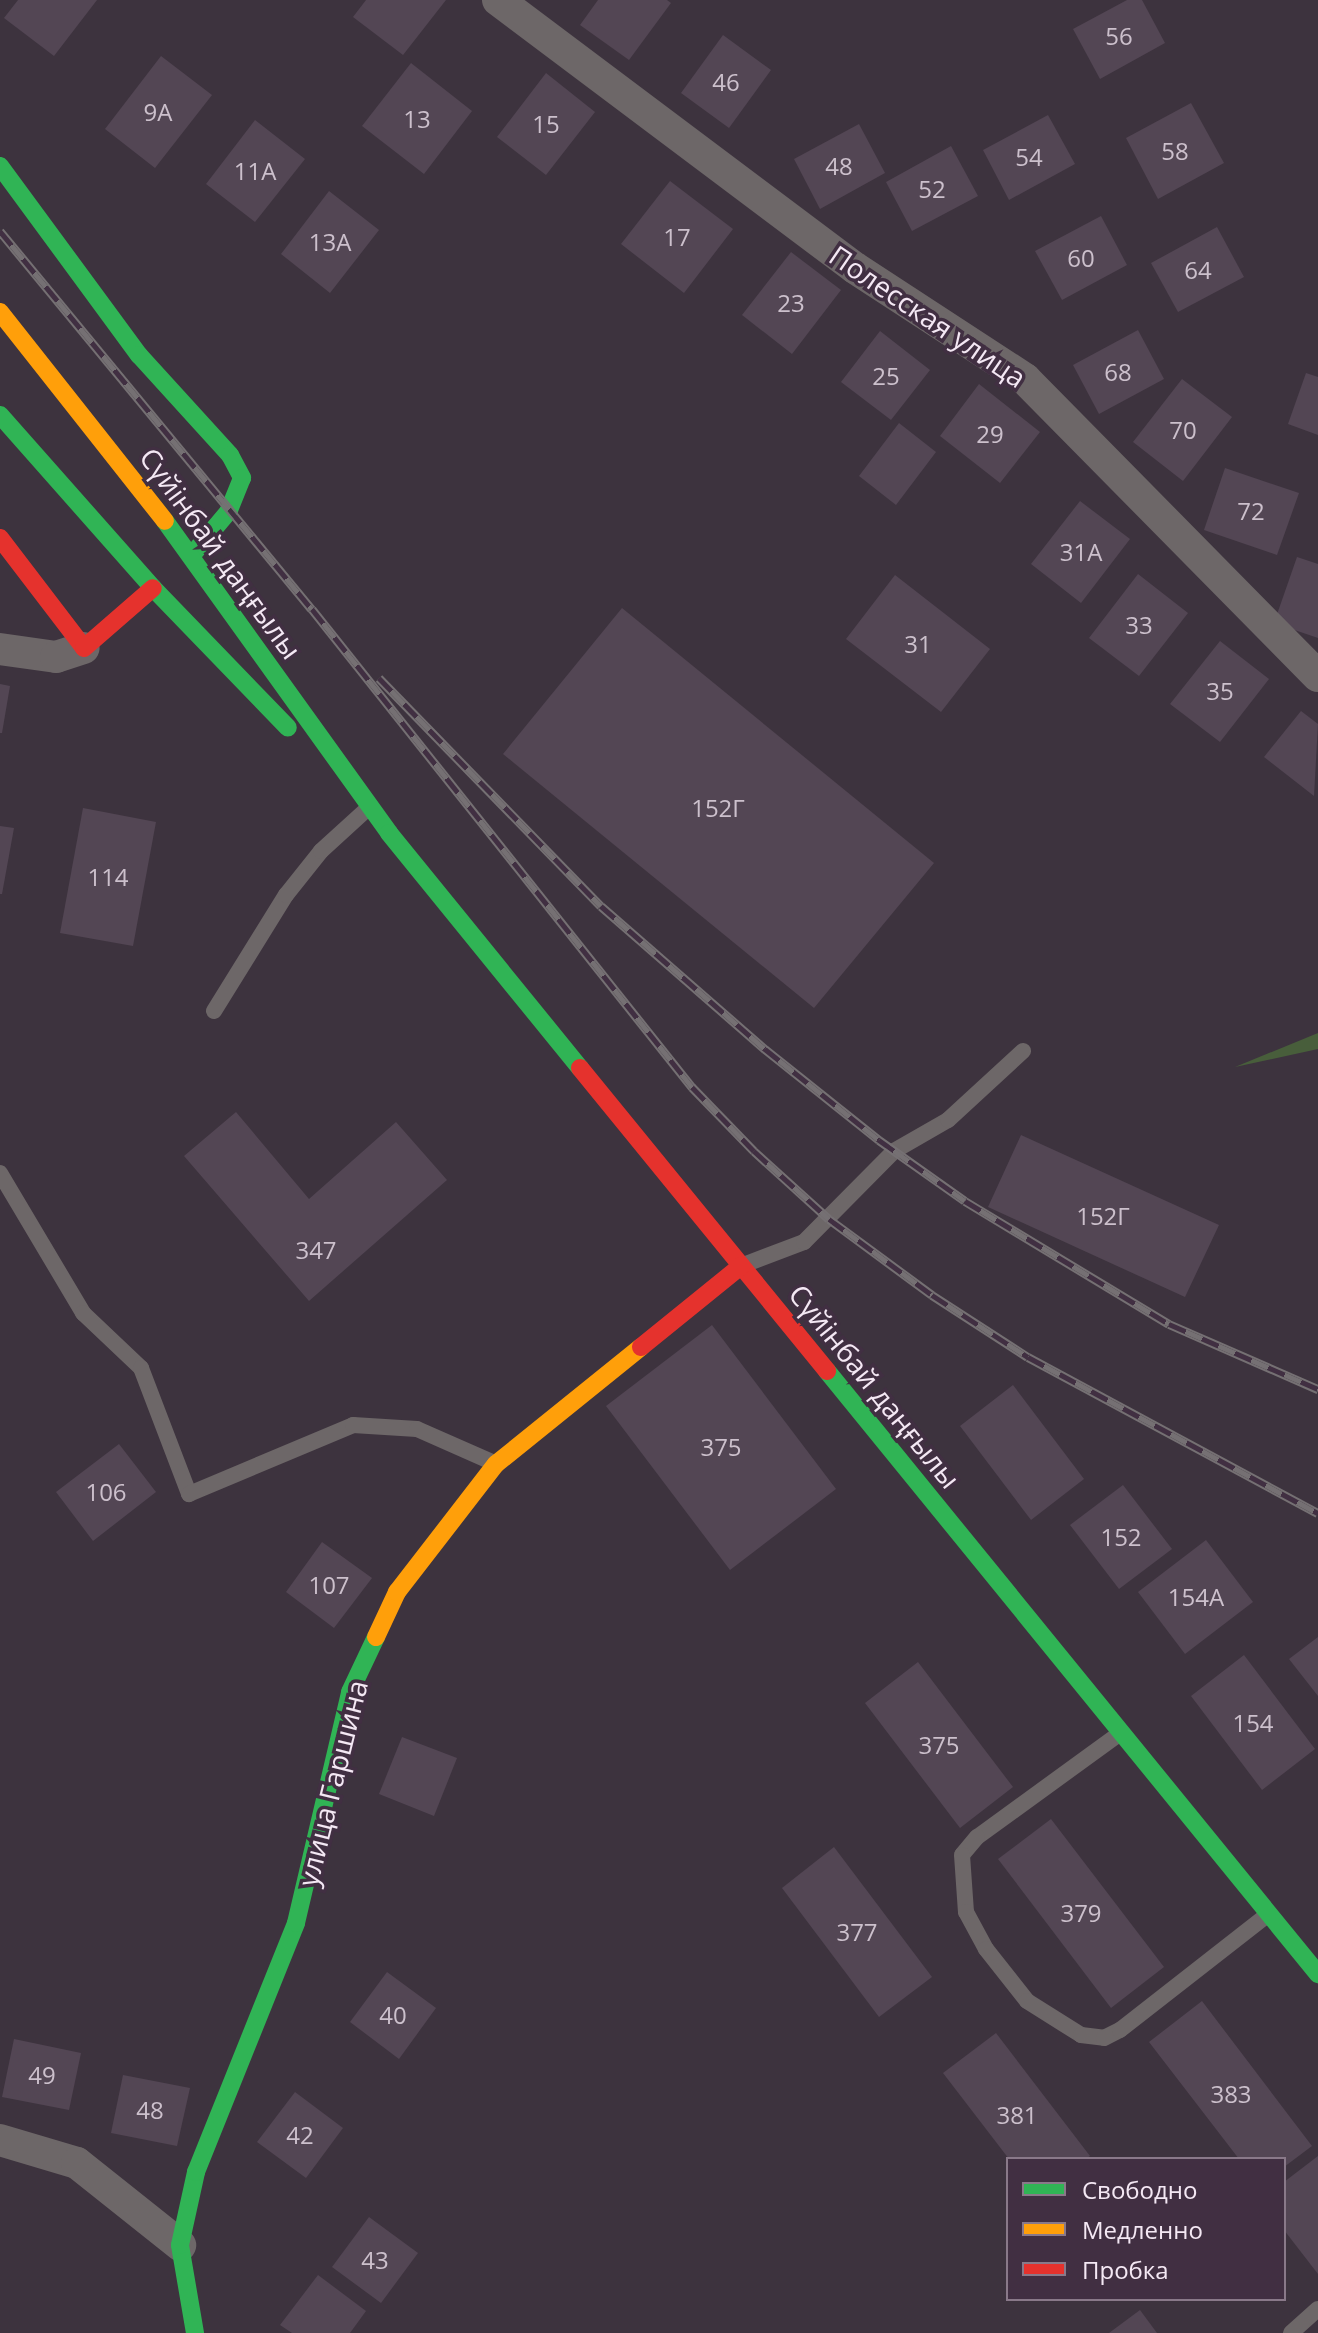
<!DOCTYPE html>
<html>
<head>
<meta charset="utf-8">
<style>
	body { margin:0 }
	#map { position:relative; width:1318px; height:2333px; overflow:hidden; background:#3d333e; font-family:"Open Sans",sans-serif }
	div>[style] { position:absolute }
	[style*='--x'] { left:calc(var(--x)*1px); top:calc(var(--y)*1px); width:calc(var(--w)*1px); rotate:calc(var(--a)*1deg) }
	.green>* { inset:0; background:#485e3b }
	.building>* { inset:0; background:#534654 }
	.lane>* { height:16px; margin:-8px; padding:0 8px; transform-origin:8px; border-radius:8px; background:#6d6768 }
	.street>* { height:32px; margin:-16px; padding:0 16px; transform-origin:16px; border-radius:16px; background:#6d6768 }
	.fast>* { height:18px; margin:-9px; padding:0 9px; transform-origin:9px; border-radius:9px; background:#30b455 }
	.slow>* { height:18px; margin:-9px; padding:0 9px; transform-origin:9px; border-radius:9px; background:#ff9f0a }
	.jam>* { height:18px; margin:-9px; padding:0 9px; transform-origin:9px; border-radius:9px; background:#e5322d }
	.rail>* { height:9px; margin-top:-4.5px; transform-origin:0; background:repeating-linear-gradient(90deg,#412f42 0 18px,#757073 0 36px); box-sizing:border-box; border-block:2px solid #757073 }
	span { translate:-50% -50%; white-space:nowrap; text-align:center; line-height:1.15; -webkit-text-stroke:7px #412f42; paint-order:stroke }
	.number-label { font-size:24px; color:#ccc0cc }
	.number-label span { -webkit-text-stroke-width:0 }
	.street-label { font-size:28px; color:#f4e8f4 }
	.legend { position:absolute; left:1006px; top:2157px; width:280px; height:144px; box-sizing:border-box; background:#412f42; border:2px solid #897989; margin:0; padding:10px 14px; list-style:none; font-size:24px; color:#f4e8f4 }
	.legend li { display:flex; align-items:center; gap:16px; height:40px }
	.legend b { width:40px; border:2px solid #897989 }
</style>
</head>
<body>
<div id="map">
	<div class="green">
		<i style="clip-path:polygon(1318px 1033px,1318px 1049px,1235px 1067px)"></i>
	</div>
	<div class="building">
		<i style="clip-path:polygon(18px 0,97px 0,54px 56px,4px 18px)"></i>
		<i style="clip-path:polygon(366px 0,446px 0,403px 55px,353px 17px)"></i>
		<i style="clip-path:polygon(598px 0,667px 0,671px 3px,629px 60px,580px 25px)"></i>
		<i style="clip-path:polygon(1127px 0,1142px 0,1165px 43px,1100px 79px,1073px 29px)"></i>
		<i style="clip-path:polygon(723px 35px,771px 70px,729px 128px,681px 93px)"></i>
		<i style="clip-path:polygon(161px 56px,212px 95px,155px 168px,105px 129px)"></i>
		<i style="clip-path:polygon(411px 63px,472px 111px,424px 174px,362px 126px)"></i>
		<i style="clip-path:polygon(546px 73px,595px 112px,546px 175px,497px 137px)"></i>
		<i style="clip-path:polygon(1191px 103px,1224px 163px,1158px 199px,1126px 138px)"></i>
		<i style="clip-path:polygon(1048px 115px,1075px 164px,1009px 200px,983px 150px)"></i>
		<i style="clip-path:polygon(255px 120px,305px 159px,255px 222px,206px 184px)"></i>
		<i style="clip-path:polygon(859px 124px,885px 173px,820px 209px,794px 159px)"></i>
		<i style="clip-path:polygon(951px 146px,978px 196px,912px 231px,886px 182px)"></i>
		<i style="clip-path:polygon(670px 181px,733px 229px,684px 293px,621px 244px)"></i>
		<i style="clip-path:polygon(329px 191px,379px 230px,330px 293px,281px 254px)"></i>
		<i style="clip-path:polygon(1101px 216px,1127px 265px,1062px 300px,1035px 251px)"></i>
		<i style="clip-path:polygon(1217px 227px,1244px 277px,1178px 312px,1151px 263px)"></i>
		<i style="clip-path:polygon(791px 252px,841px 290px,792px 354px,742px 315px)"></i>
		<i style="clip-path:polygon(1138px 330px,1164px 379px,1099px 414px,1073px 365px)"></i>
		<i style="clip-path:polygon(880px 331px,930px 370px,891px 420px,841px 382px)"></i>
		<i style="clip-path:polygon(1306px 373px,1318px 377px,1318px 435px,1288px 424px)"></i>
		<i style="clip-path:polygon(1182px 379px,1232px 417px,1183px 481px,1133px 442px)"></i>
		<i style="clip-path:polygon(979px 384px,1040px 432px,1000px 483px,940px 436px)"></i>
		<i style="clip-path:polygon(899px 423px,936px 452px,896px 505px,859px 476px)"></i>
		<i style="clip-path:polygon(1225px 468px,1299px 493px,1277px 555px,1204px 530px)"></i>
		<i style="clip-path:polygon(1080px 501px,1130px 539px,1081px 603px,1031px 564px)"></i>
		<i style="clip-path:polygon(1297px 557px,1318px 564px,1318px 638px,1274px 623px)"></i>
		<i style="clip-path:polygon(1138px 574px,1188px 613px,1139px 676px,1089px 638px)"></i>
		<i style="clip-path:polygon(895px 575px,990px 649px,941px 712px,846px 639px)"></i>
		<i style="clip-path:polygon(622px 608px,934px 863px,814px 1008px,503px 754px)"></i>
		<i style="clip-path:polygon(1220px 641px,1269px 679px,1220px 742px,1170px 704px)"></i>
		<i style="clip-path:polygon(0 684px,10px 686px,2px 733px,0 733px)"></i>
		<i style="clip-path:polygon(1301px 711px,1318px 724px,1314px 796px,1264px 757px)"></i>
		<i style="clip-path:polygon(83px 808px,156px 822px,133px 946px,60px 933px)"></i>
		<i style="clip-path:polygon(0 826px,14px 828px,2px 894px,0 894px)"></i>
		<i style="clip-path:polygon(236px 1112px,309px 1199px,396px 1122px,447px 1180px,309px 1301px,184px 1156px)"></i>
		<i style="clip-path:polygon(1021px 1135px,1219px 1225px,1185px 1297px,988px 1207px)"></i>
		<i style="clip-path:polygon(712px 1325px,836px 1489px,730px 1570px,606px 1406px)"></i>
		<i style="clip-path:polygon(1013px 1385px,1084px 1479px,1031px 1520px,960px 1426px)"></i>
		<i style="clip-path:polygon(119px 1444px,156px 1492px,93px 1541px,56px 1492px)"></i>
		<i style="clip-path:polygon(1123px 1485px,1172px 1549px,1119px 1589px,1070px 1525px)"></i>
		<i style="clip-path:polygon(1206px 1540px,1253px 1602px,1185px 1654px,1138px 1592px)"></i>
		<i style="clip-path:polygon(322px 1542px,372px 1578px,334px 1628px,286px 1592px)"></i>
		<i style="clip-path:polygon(1318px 1637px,1318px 1696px,1289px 1659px)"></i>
		<i style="clip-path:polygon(1244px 1655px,1315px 1749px,1262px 1790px,1191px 1696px)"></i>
		<i style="clip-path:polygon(918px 1662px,1013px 1787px,960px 1828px,865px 1703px)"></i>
		<i style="clip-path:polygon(402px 1737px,457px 1758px,434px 1816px,379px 1794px)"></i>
		<i style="clip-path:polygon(1051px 1819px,1164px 1967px,1111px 2008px,998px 1859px)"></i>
		<i style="clip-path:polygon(834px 1847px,932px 1977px,879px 2017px,782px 1888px)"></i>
		<i style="clip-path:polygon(387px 1972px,436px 2008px,399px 2059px,350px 2022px)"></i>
		<i style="clip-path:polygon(1202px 2001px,1312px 2146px,1284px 2167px,1284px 2159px,1239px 2159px,1149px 2042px)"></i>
		<i style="clip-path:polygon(996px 2033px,1090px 2156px,1086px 2159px,1009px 2159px,943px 2073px)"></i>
		<i style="clip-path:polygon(14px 2039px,81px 2053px,69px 2110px,2px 2097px)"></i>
		<i style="clip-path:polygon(123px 2075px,190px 2088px,177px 2146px,111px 2133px)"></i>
		<i style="clip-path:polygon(295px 2092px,343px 2128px,306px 2178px,257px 2142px)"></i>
		<i style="clip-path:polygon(1318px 2156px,1318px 2274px,1284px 2230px,1284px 2182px)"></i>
		<i style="clip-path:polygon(369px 2217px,418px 2253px,381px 2303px,332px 2267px)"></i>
		<i style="clip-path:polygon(318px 2275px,366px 2311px,350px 2333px,292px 2333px,280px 2325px)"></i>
		<i style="clip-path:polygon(1140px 2310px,1157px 2333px,1109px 2333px)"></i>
	</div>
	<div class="lane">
		<i style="--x:214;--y:1011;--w:137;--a:-58.2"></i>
		<i style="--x:286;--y:895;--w:56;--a:-51.5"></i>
		<i style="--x:321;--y:851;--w:61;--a:-42.3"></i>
		<i style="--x:0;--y:1173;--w:163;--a:59.3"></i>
		<i style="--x:83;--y:1313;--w:80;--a:43.5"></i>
		<i style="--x:141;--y:1368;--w:135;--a:69.1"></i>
		<i style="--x:189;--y:1494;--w:178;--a:-22.8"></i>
		<i style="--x:353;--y:1425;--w:64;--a:3.6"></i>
		<i style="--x:417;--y:1429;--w:84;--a:23.8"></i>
		<i style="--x:746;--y:1264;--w:62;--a:-20.8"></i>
		<i style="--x:804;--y:1242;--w:128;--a:-45.3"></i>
		<i style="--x:894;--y:1151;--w:62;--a:-29.9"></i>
		<i style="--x:948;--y:1120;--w:102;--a:-42.6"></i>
		<i style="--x:1119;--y:1734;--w:175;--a:144"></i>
		<i style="--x:977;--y:1837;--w:23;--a:130"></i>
		<i style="--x:962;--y:1855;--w:57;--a:86"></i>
		<i style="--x:966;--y:1912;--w:42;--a:61.6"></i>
		<i style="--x:986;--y:1949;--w:66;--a:51.7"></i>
		<i style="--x:1027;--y:2001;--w:64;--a:32.2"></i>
		<i style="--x:1081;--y:2035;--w:23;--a:7"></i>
		<i style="--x:1104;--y:2038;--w:18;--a:-27"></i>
		<i style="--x:1120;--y:2030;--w:187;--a:-38"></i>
		<i style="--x:1291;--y:2333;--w:36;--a:-42"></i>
	</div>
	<div class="street">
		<i style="--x:498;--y:0;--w:446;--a:36.9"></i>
		<i style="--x:855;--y:268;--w:203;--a:33.1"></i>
		<i style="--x:1025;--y:379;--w:417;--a:45.4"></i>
		<i style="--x:0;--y:649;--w:57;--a:8.1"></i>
		<i style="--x:56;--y:657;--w:29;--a:-18"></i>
		<i style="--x:0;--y:2140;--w:80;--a:16.6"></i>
		<i style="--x:77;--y:2163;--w:132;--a:38.5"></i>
	</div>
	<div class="fast">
		<i style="--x:0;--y:166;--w:235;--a:53.7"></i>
		<i style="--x:139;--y:355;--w:135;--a:47.7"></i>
		<i style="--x:230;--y:455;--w:26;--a:62"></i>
		<i style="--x:242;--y:478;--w:35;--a:112"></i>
		<i style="--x:229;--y:511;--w:57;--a:130.1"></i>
		<i style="--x:0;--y:415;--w:231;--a:48.5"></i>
		<i style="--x:153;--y:588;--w:194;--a:46"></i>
		<i style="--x:165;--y:521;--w:384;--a:54.3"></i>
		<i style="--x:389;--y:833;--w:303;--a:50.9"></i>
		<i style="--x:827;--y:1371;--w:778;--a:50.85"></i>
		<i style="--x:195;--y:2333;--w:89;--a:-99.7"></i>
		<i style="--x:180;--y:2245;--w:75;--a:-77.6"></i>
		<i style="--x:196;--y:2172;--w:268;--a:-68.1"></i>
		<i style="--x:296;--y:1923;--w:237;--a:-76.8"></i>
		<i style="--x:350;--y:1692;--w:61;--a:-64.7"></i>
	</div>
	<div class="slow">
		<i style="--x:0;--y:312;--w:266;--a:51.7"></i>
		<i style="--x:376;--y:1637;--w:50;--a:-65"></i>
		<i style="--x:397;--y:1592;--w:162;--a:-52.3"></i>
		<i style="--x:496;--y:1464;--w:186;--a:-38.9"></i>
	</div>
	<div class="jam">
		<i style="--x:0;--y:538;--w:138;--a:52.6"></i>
		<i style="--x:84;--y:648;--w:91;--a:-41"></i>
		<i style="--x:580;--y:1068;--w:391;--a:50.8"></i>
		<i style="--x:641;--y:1347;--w:129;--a:-39"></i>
	</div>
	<div class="rail">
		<i style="--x:0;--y:231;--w:490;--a:50.5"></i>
		<i style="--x:312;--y:609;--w:611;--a:51.52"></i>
		<i style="--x:692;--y:1087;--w:89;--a:45.9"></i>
		<i style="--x:754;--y:1151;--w:101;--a:42.2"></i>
		<i style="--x:829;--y:1219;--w:128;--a:36.4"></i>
		<i style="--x:932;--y:1295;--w:114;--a:32.9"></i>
		<i style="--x:1028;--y:1357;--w:329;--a:28.3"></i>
		<i style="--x:379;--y:678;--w:318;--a:45.8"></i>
		<i style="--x:601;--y:906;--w:218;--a:41.1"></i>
		<i style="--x:765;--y:1049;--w:146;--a:38.6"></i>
		<i style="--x:879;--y:1140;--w:105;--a:35.3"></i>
		<i style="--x:965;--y:1201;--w:238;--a:31.1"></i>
		<i style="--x:1169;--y:1324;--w:163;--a:23.6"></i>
	</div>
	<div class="number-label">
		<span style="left:1119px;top:36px">56</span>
		<span style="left:726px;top:82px">46</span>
		<span style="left:158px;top:112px">9А</span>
		<span style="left:417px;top:119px">13</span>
		<span style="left:546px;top:124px">15</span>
		<span style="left:1175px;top:151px">58</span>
		<span style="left:1029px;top:157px">54</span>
		<span style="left:839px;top:166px">48</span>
		<span style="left:255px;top:171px">11А</span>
		<span style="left:932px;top:189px">52</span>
		<span style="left:677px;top:237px">17</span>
		<span style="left:330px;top:242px">13А</span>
		<span style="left:1081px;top:258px">60</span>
		<span style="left:1198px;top:270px">64</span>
		<span style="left:791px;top:303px">23</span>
		<span style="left:1118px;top:372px">68</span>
		<span style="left:886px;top:376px">25</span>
		<span style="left:1183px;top:430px">70</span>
		<span style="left:990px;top:434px">29</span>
		<span style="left:1251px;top:511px">72</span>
		<span style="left:1081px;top:552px">31А</span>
		<span style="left:1139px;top:625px">33</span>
		<span style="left:918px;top:644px">31</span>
		<span style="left:1220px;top:691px">35</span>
		<span style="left:718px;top:808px">152Г</span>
		<span style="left:108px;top:877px">114</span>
		<span style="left:1103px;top:1216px">152Г</span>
		<span style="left:316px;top:1250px">347</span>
		<span style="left:721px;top:1447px">375</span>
		<span style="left:106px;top:1492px">106</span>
		<span style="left:1121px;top:1537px">152</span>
		<span style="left:329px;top:1585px">107</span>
		<span style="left:1196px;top:1597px">154А</span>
		<span style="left:1253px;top:1723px">154</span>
		<span style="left:939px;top:1745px">375</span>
		<span style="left:1081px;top:1913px">379</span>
		<span style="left:857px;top:1932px">377</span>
		<span style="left:393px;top:2015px">40</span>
		<span style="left:42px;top:2075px">49</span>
		<span style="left:1231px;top:2094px">383</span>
		<span style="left:150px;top:2110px">48</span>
		<span style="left:1017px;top:2115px">381</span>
		<span style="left:300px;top:2135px">42</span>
		<span style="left:375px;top:2260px">43</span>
	</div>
	<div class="street-label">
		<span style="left:928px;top:316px;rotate:34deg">Полесская улица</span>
		<span style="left:221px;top:553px;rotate:54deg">Сүйінбай даңғылы</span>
		<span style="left:875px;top:1386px;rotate:51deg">Сүйінбай даңғылы</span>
		<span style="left:332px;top:1783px;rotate:-76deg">улица Гаршина</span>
	</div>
	<ul class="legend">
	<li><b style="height:10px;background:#30b455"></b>Свободно</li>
	<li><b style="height:10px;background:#ff9f0a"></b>Медленно</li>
	<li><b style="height:10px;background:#e5322d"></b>Пробка</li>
	</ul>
</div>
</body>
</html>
